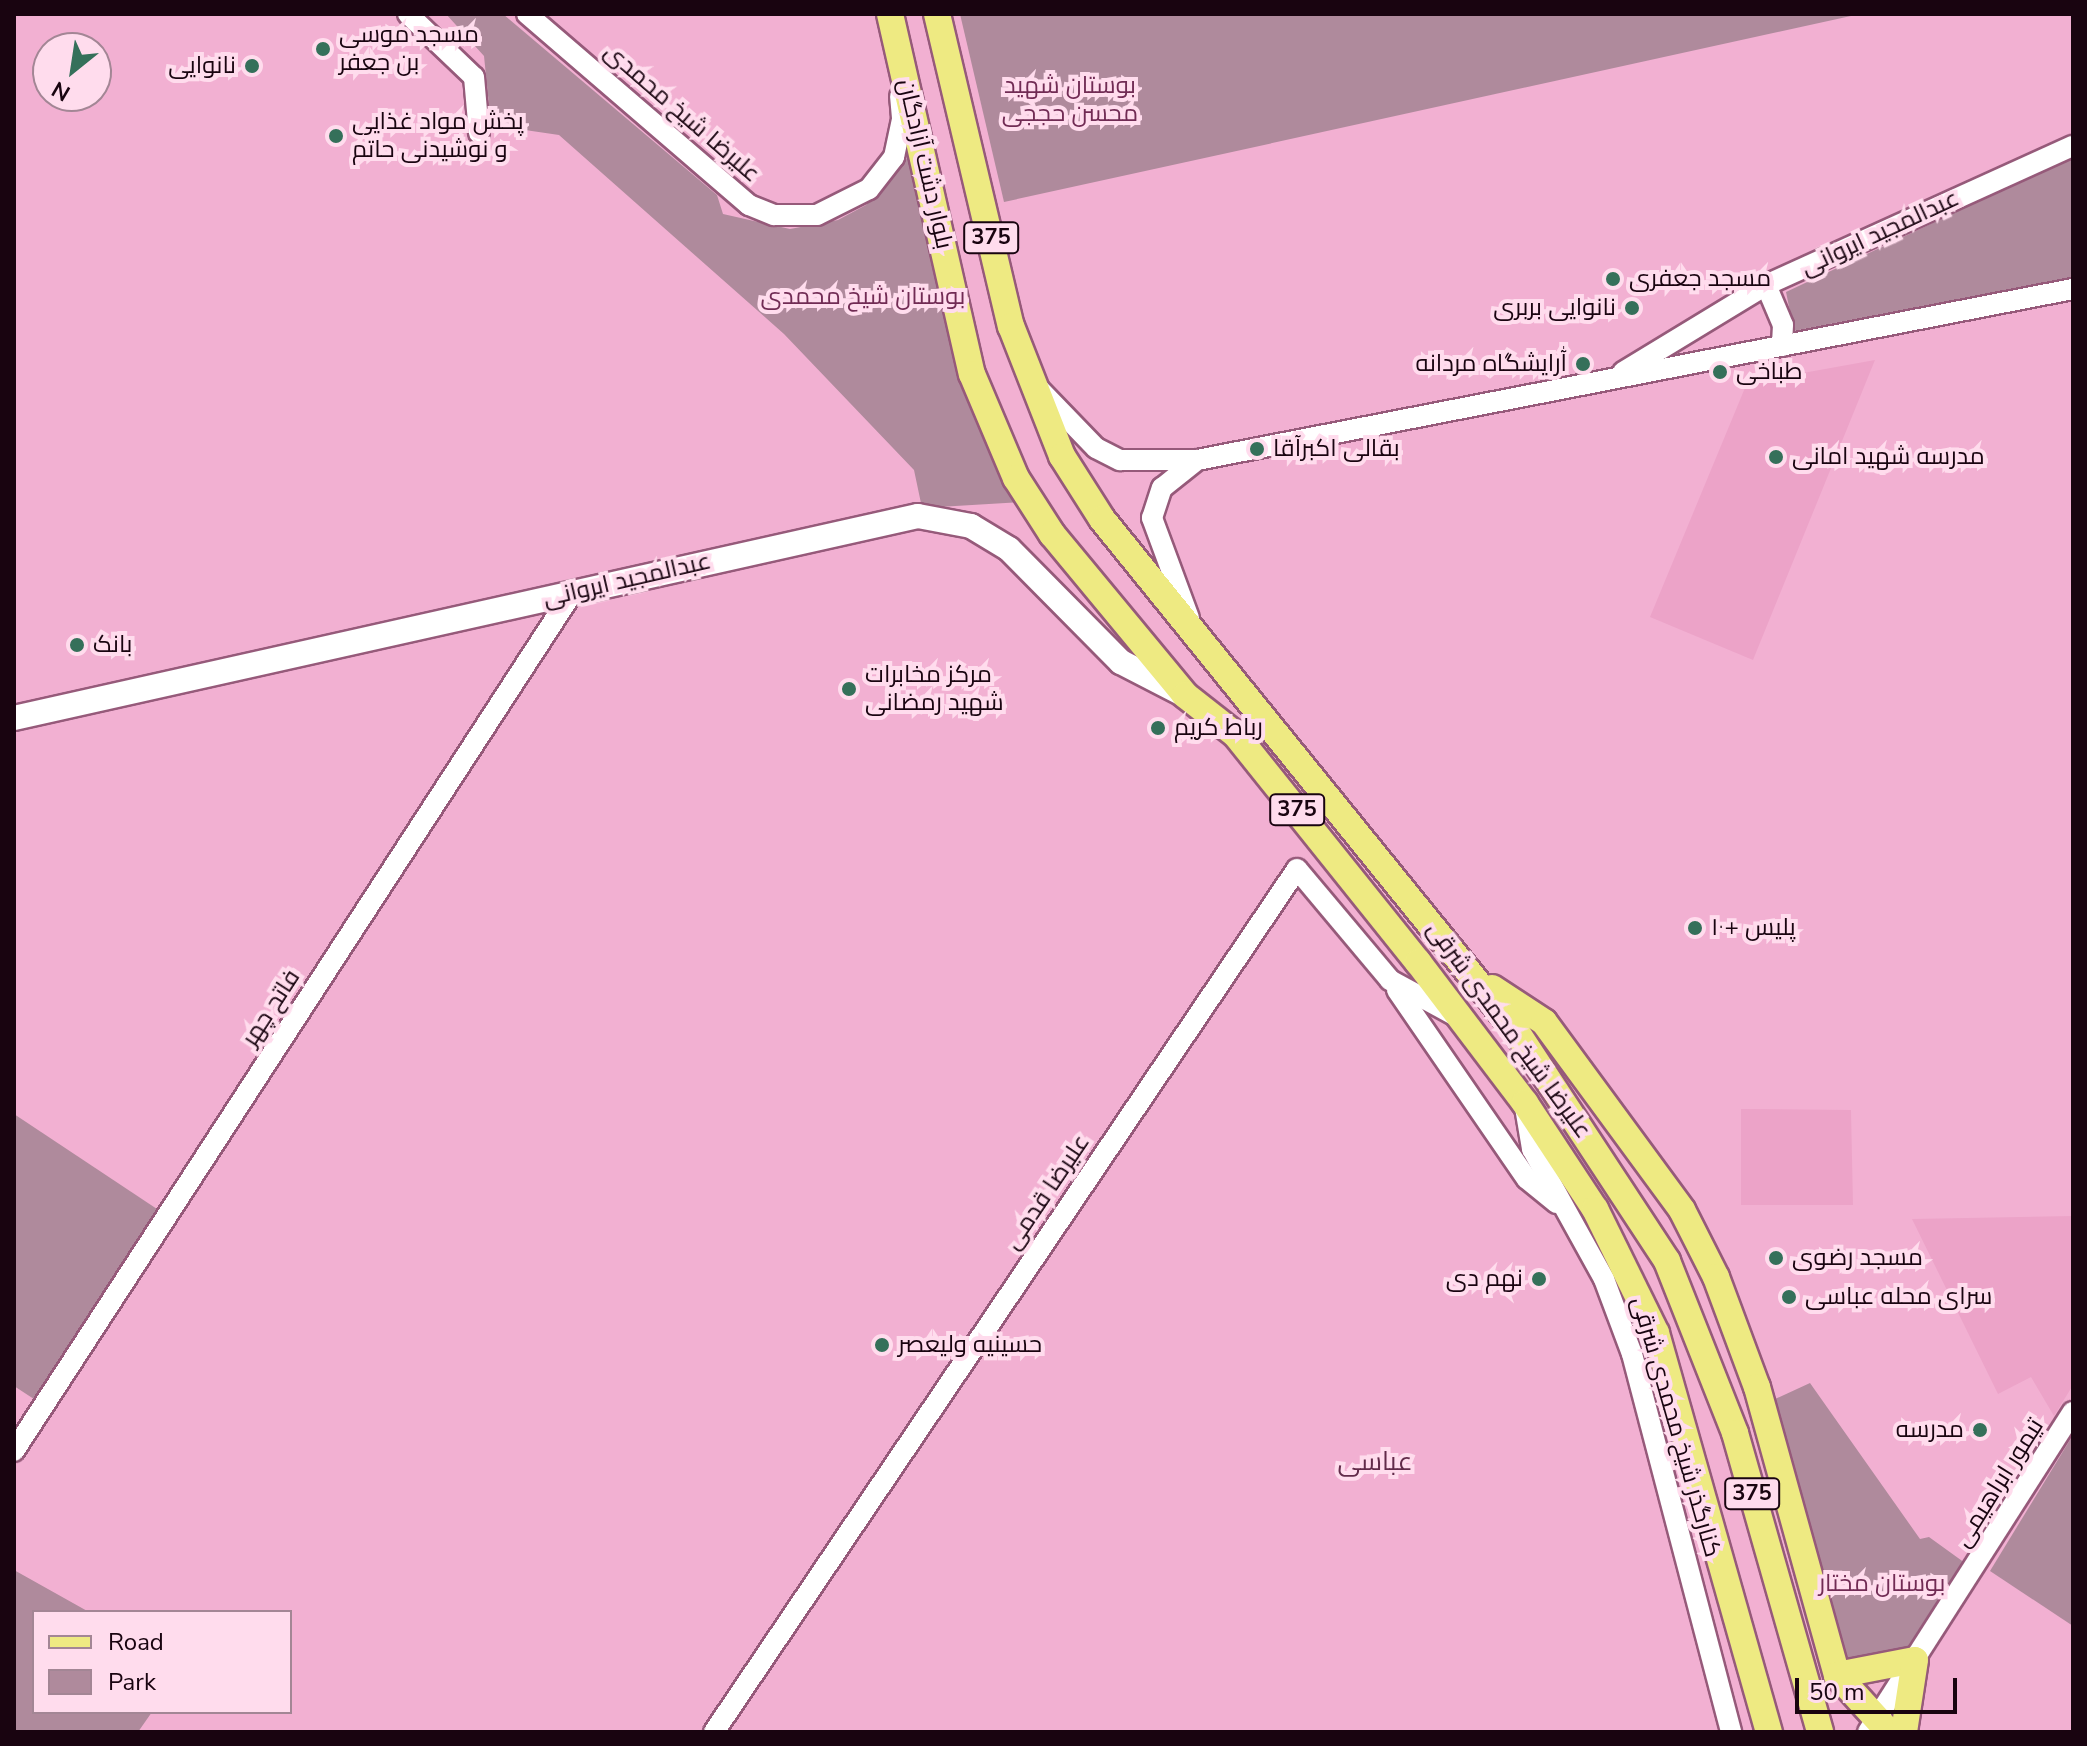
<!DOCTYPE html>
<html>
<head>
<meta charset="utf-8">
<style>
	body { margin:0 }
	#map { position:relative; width:2087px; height:1746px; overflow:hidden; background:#f2b0d2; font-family:"Nunito Sans",Cairo,sans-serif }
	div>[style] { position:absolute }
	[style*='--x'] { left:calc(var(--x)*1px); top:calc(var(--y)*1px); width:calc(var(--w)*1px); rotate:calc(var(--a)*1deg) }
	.built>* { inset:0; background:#eca3c8 }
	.green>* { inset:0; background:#af8a9c }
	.roads { filter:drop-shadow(2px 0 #965a7a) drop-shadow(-2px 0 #965a7a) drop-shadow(0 2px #965a7a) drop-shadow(0 -2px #965a7a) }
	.tertiary>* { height:20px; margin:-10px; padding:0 10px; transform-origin:10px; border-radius:10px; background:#fff }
	.secondary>* { height:24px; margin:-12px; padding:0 12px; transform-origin:12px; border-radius:12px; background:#fff }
	.primary>* { height:26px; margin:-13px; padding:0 13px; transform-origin:13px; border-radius:13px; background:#eeea82 }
	.dots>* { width:22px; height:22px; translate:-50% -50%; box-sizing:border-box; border:4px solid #ffdced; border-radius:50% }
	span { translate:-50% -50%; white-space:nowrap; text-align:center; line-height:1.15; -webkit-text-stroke:8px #ffdced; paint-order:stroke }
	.shield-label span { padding:2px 6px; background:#ffdced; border:2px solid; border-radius:6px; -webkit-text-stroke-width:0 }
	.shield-label { font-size:22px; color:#190410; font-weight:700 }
	.poi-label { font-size:24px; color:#190410 }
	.left { translate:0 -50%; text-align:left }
	.right { translate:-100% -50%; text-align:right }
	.park-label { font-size:24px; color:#712b54 }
	.street-label { font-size:24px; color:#190410 }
	.neighbourhood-label { font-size:26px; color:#622b4a }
	.frame { position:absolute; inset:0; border:16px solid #190410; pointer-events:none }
	.legend { position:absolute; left:32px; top:1610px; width:260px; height:104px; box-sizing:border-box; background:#ffdced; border:2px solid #a38695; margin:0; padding:10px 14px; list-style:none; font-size:24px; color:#190410 }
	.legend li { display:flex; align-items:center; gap:16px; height:40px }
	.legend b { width:40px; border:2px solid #a38695 }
	.north { position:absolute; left:32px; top:32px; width:80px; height:80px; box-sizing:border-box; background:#ffdced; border:2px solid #a38695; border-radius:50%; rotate:210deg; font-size:22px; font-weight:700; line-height:32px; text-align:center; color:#190410 }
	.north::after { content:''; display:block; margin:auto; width:28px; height:36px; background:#35705a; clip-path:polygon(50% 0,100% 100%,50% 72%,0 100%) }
	.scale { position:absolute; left:1795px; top:1678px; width:162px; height:36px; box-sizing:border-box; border:4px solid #190410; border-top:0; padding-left:10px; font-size:24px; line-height:28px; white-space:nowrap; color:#190410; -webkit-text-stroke:6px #ffdced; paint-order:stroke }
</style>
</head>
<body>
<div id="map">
	<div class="built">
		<i style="clip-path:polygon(1875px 360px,1753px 660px,1650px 617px,1747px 383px)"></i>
		<i style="clip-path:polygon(1741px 1109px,1851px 1110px,1853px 1205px,1741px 1205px)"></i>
		<i style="clip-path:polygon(2073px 1216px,2073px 1385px,2054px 1416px,2031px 1377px,1998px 1394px,1912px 1219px)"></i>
	</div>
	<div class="green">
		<i style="clip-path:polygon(446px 14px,503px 14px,717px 195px,723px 214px,790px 229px,838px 220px,866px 205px,910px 155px,1021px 502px,922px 508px,914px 470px,784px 334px,559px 135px,491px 125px,484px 56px)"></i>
		<i style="clip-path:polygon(960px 14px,1860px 14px,1004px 202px)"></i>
		<i style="clip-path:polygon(2073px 157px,2073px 277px,1794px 331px,1786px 292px)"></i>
		<i style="clip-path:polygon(14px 1114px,157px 1209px,40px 1403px,14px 1386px)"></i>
		<i style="clip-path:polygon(1810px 1383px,1920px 1539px,1929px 1537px,1965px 1563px,1910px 1653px,1850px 1664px,1839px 1643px,1804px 1529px,1775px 1399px)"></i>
		<i style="clip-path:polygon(2073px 1435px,2073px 1626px,1990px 1571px)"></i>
		<i style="clip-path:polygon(14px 1570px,89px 1612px,34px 1612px,34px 1712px,152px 1712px,138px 1732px,14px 1732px)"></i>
	</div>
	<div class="roads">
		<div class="tertiary">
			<i style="--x:408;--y:14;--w:91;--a:43.7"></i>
			<i style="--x:474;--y:77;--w:56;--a:84.9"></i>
			<i style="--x:527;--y:14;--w:293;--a:40.7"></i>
			<i style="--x:749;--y:205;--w:27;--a:22"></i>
			<i style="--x:774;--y:215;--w:43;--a:0"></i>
			<i style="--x:817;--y:215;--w:58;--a:-26.6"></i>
			<i style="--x:869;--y:189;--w:41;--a:-52"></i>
			<i style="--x:894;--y:157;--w:40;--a:-78"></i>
			<i style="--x:902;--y:118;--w:22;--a:-95"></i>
			<i style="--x:1766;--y:285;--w:43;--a:67"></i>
			<i style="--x:1783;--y:325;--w:21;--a:93"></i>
			<i style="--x:1623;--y:372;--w:167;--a:-31.3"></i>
			<i style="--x:1766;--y:285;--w:337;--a:-24.4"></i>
			<i style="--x:1039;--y:389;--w:82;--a:46"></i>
			<i style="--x:1096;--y:448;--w:27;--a:27"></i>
			<i style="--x:1120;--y:460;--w:77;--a:0"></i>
			<i style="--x:1197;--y:460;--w:893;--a:-11.05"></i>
			<i style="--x:1189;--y:618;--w:107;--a:-110.3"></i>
			<i style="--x:1152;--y:518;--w:32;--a:-72"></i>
			<i style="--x:1162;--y:488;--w:45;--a:-38.7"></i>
			<i style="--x:1397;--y:990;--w:229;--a:55.5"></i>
			<i style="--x:1527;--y:1179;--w:38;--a:39"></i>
			<i style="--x:1525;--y:1107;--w:43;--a:80.5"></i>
			<i style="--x:1532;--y:1149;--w:149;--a:61"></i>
			<i style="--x:1604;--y:1279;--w:80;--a:69.5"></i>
			<i style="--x:1632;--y:1354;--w:391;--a:75.3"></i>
			<i style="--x:14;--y:1451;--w:1023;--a:-56.96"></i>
			<i style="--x:714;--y:1732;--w:1041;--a:-55.96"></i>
			<i style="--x:1297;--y:869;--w:145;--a:50"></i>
			<i style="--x:1390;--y:980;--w:77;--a:28.6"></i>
			<i style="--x:1868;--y:1732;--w:380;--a:-57.4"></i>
		</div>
		<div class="secondary">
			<i style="--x:14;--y:718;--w:926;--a:-12.6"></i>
			<i style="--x:918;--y:516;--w:54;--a:10.7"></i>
			<i style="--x:971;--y:526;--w:44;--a:31.2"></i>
			<i style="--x:1009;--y:549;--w:159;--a:45.3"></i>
			<i style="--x:1121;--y:662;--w:72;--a:27.3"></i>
		</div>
		<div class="primary">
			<i style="--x:890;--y:14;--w:369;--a:77.2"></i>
			<i style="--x:972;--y:374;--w:113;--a:67.1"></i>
			<i style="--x:1016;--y:478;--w:67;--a:57.3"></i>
			<i style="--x:1052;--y:534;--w:209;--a:50.4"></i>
			<i style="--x:1185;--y:695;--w:65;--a:38.1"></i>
			<i style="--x:1236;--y:735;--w:291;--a:51.3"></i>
			<i style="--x:1418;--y:962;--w:177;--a:52.8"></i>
			<i style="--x:1525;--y:1103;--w:127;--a:56.6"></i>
			<i style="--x:1595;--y:1209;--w:138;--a:63.8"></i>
			<i style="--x:1656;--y:1333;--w:415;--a:74.2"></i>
			<i style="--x:937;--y:14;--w:321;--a:76.7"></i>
			<i style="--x:1011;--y:326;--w:140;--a:68.6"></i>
			<i style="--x:1062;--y:456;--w:75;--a:57.6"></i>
			<i style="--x:1102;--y:519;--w:655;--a:51.01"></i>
			<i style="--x:1514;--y:1028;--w:279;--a:56.7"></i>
			<i style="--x:1667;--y:1261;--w:185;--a:68.4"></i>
			<i style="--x:1735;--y:1433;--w:311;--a:74.1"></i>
			<i style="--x:1492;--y:988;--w:62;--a:33.2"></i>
			<i style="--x:1544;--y:1022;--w:233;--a:53.7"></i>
			<i style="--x:1682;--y:1210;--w:75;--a:63.1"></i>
			<i style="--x:1716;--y:1277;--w:117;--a:69.6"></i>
			<i style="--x:1757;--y:1387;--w:299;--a:74.5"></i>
			<i style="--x:1837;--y:1675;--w:77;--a:47.6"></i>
			<i style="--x:1837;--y:1675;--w:79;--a:-10.9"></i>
			<i style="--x:1915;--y:1660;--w:73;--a:98.7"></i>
		</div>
	</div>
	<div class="dots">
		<i style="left:323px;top:49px;background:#35705a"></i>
		<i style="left:252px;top:66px;background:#35705a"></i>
		<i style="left:336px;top:136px;background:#35705a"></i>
		<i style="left:1613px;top:279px;background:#35705a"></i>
		<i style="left:1632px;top:308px;background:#35705a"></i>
		<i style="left:1583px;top:364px;background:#35705a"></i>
		<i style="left:1720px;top:372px;background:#35705a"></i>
		<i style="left:1257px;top:449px;background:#35705a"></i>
		<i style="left:1776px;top:457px;background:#35705a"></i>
		<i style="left:77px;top:645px;background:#35705a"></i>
		<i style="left:849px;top:689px;background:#35705a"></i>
		<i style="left:1158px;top:728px;background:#35705a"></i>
		<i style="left:1695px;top:928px;background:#35705a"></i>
		<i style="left:1776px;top:1258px;background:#35705a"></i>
		<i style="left:1539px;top:1279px;background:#35705a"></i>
		<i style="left:1789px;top:1297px;background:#35705a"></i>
		<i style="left:882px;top:1345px;background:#35705a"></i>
		<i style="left:1980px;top:1430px;background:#35705a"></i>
	</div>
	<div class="shield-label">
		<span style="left:991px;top:238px">375</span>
		<span style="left:1297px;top:810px">375</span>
		<span style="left:1752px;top:1494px">375</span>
	</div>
	<div class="poi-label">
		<span class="left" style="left:339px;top:49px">مسجد موسی<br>بن جعفر</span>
		<span class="right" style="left:236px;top:66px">نانوایی</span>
		<span class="left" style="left:352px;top:136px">پخش مواد غذایی<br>و نوشیدنی حاتم</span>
		<span class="left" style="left:1629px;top:279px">مسجد جعفری</span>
		<span class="right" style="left:1616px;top:308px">نانوایی بربری</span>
		<span class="right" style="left:1567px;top:364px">آٰرایشگاه مردانه</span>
		<span class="left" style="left:1736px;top:372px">طباخی</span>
		<span class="left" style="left:1273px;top:449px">بقالی اکبرآقا</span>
		<span class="left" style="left:1792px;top:457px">مدرسه شهید امانی</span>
		<span class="left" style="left:93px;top:645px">بانک</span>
		<span class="left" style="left:865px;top:689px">مرکز مخابرات<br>شهید رمضانی</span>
		<span class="left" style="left:1174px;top:728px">رباط کریم</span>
		<span class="left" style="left:1711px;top:928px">پلیس +۱۰</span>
		<span class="left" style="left:1792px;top:1258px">مسجد رضوی</span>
		<span class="right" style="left:1523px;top:1279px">نهم دی</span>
		<span class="left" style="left:1805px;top:1297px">سرای محله عباسی</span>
		<span class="left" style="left:898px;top:1345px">حسینیه ولیعصر</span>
		<span class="right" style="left:1964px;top:1430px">مدرسه</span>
	</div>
	<div class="park-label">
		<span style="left:1070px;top:100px">بوستان شهید<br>محسن حججی</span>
		<span style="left:863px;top:297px">بوستان شیخ محمدی</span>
		<span style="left:1882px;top:1584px">بوستان مختار</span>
	</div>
	<div class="street-label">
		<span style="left:682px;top:113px;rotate:41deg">علیرضا شیخ محمدی</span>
		<span style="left:925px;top:164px;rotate:77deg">بلوار دشت آزادگان</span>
		<span style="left:1880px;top:233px;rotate:-25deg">عبدالمجید ایروانی</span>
		<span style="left:627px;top:580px;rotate:-13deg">عبدالمجید ایروانی</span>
		<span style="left:271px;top:1008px;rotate:-57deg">فاتح چهر</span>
		<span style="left:1509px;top:1030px;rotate:54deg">علیرضا شیخ محمدی شرقی</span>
		<span style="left:1047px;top:1192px;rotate:-56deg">علیرضا قدمی</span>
		<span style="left:1676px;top:1427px;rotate:74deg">کنارگذر شیخ محمدی شرقی</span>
		<span style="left:1999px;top:1483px;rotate:-58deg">تیمور ابراهیمی</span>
	</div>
	<div class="neighbourhood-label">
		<span style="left:1375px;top:1462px">عباسی</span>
	</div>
	<div class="frame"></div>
	<ul class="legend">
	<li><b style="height:10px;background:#eeea82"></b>Road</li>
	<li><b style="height:22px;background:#af8a9c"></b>Park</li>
	</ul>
	<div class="north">N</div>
	<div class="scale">50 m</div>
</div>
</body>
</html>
